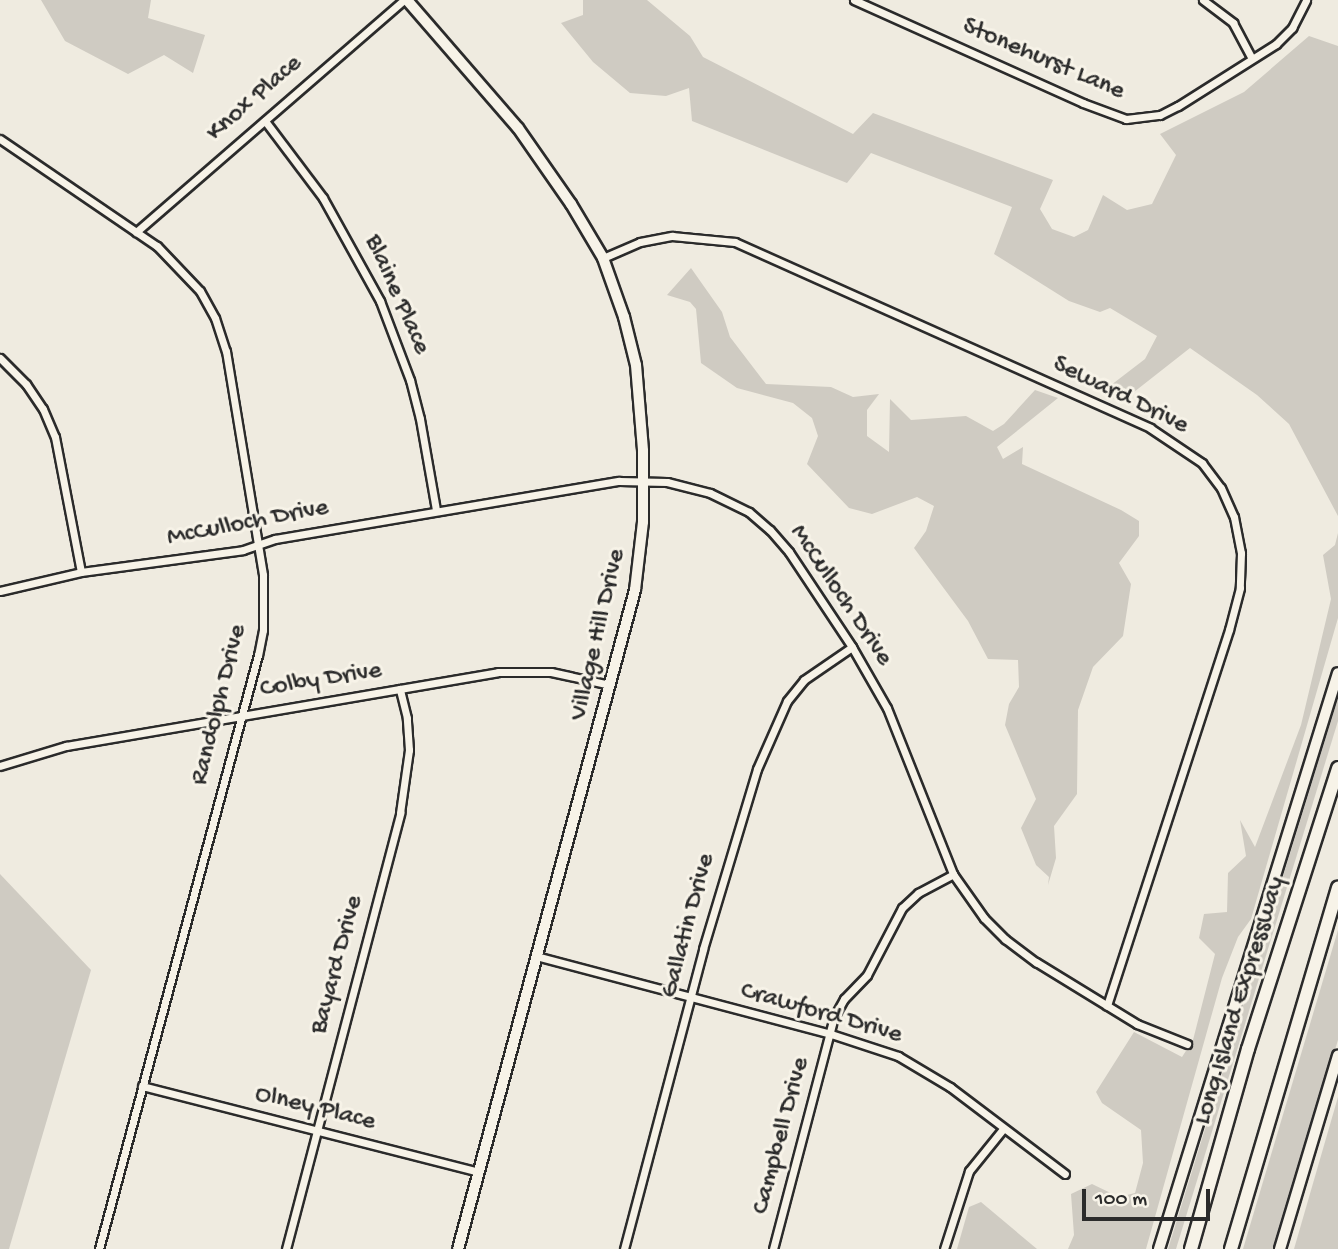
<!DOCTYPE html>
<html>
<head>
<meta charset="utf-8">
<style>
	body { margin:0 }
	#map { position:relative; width:1338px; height:1249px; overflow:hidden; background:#efebe0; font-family:"Gochi Hand",sans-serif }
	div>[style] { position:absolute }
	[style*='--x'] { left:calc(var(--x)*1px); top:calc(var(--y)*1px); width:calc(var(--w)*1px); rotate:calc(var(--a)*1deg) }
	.green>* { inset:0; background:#cfcbc2 }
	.roads { filter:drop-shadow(2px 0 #2b2b2b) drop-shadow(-2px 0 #2b2b2b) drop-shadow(0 2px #2b2b2b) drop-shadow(0 -2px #2b2b2b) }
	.street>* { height:7px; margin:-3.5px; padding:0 3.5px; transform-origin:3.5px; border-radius:3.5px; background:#f7f3e8 }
	.secondary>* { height:10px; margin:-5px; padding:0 5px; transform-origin:5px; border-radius:5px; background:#f7f3e8 }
	.highway>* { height:12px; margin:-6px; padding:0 6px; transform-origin:6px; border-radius:6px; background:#f7f3e8 }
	span { translate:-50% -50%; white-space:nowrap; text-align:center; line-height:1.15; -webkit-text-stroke:6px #f7f3e8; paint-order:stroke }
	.street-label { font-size:26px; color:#2b2b2b }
	.scale { position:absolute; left:1082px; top:1189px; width:128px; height:32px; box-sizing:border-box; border:4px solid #2b2b2b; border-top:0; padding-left:9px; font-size:21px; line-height:24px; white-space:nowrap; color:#2b2b2b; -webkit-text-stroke:5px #f7f3e8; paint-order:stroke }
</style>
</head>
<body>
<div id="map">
	<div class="green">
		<i style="clip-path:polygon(41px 0,151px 0,148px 18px,205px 35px,193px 73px,164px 55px,128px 74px,65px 41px)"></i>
		<i style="clip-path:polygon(583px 0,647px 0,690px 36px,703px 57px,853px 134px,873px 113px,1053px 180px,1040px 209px,1052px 229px,1074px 237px,1088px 230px,1103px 195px,1127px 210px,1152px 204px,1176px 155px,1160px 134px,1244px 92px,1309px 36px,1338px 46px,1338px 516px,1289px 424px,1257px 395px,1190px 348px,1120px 403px,1102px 392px,1145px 359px,1157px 336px,1110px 308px,1100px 312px,1069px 301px,994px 254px,1012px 207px,871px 153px,847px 183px,692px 121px,689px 88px,666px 96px,630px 93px,593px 62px,561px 23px,583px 15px)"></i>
		<i style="clip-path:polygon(691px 268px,722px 312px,730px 337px,766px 384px,831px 387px,853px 397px,879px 394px,867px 410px,867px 436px,889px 452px,890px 399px,911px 420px,966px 416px,993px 431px,1004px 424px,1035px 390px,1058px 398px,997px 447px,1003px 459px,1023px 447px,1022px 464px,1121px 510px,1139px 521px,1139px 536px,1119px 563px,1131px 584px,1123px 636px,1093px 667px,1078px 710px,1077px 794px,1054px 826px,1056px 858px,1048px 885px,1049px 877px,1036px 865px,1021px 828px,1036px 799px,1005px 725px,1009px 704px,1019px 687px,1018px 660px,988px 659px,968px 621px,914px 548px,926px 531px,934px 506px,917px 497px,872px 514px,849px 508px,807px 464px,818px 436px,812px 418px,793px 403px,737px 388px,701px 363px,696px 309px,690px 302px,667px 295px)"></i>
		<i style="clip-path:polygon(1338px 533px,1338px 618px,1251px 919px,1238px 937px,1222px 978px,1146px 1249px,1068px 1249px,1074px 1235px,1071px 1194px,1092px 1184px,1119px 1197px,1135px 1193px,1143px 1163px,1141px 1130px,1102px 1103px,1096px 1092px,1134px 1032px,1182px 1057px,1193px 1040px,1215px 954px,1199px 938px,1204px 914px,1227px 912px,1228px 873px,1246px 856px,1240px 820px,1255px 847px,1301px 725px,1331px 599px,1323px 555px,1335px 545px)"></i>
		<i style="clip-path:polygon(1338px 698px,1338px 721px,1176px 1249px,1168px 1249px)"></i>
		<i style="clip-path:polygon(0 874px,91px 970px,9px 1249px,0 1249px)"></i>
		<i style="clip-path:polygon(1338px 930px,1338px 1040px,1275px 1249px,1243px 1249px)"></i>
		<i style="clip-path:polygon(1338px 1097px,1338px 1249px,1294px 1249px)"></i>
		<i style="clip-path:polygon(981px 1202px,1037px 1249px,957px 1249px,969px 1207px)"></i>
	</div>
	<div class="roads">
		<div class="street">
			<i style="--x:854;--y:0;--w:251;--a:24.2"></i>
			<i style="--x:1083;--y:103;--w:46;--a:20.4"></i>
			<i style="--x:1126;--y:119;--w:34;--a:-7"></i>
			<i style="--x:1160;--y:115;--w:20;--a:-27"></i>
			<i style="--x:1178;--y:106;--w:116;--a:-32.3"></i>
			<i style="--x:1276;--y:44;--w:23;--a:-45"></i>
			<i style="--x:1292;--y:28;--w:31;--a:-63"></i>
			<i style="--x:1203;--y:0;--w:38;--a:37"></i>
			<i style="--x:1233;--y:23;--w:40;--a:62"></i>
			<i style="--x:265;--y:121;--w:96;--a:53"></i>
			<i style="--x:323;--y:198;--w:118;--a:61"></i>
			<i style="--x:380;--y:301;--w:85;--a:69.2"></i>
			<i style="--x:410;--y:380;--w:40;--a:75.6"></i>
			<i style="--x:420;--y:419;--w:92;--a:80"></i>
			<i style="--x:0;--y:139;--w:190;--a:34.3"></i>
			<i style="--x:157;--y:246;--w:62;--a:46.3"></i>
			<i style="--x:200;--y:291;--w:31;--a:61"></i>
			<i style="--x:215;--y:318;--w:35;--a:72"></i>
			<i style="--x:226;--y:351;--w:227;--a:80.6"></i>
			<i style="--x:263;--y:575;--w:55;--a:90"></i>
			<i style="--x:263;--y:630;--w:25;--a:101"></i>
			<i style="--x:258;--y:655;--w:615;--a:104.99"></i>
			<i style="--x:136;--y:232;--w:354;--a:-40.9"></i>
			<i style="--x:603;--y:258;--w:40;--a:-23.4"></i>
			<i style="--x:640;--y:242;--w:33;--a:-11"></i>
			<i style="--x:672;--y:236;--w:63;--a:5.4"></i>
			<i style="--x:735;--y:242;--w:455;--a:24.1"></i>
			<i style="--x:1150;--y:428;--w:63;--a:33.9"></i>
			<i style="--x:1202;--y:463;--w:31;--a:53"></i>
			<i style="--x:1221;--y:488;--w:32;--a:66"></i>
			<i style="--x:1234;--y:517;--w:37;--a:79"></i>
			<i style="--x:1241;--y:553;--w:35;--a:92"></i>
			<i style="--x:1240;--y:588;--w:43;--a:104.7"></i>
			<i style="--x:1229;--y:630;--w:395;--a:108"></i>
			<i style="--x:0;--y:358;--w:37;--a:45"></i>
			<i style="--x:26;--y:384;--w:30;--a:56"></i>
			<i style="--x:43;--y:409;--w:30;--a:67"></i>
			<i style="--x:55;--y:437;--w:137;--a:79.1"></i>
			<i style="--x:0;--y:591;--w:83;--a:-13.2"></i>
			<i style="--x:81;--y:572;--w:163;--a:-7.7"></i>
			<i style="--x:243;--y:550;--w:34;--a:-19"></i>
			<i style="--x:275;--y:539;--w:349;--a:-9.6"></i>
			<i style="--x:619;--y:481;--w:48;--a:1.2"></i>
			<i style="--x:667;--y:482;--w:44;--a:14.3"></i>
			<i style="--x:710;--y:493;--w:43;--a:26"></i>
			<i style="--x:749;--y:512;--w:28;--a:41"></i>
			<i style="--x:770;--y:530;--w:29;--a:49"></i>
			<i style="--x:789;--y:552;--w:114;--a:56.4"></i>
			<i style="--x:852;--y:647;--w:70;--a:60.2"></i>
			<i style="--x:887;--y:708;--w:179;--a:68.3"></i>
			<i style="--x:953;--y:874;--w:54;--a:54.8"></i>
			<i style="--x:984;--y:918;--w:30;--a:45"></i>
			<i style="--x:1005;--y:939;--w:39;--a:37"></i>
			<i style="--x:1036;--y:962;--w:119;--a:31.5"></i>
			<i style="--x:1137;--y:1024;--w:54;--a:21.8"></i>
			<i style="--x:0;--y:766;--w:69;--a:-16.9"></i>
			<i style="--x:66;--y:746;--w:438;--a:-9.7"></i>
			<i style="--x:498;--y:672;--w:53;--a:0"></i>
			<i style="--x:551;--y:672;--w:60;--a:12.4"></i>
			<i style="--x:536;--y:956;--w:305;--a:14.8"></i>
			<i style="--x:831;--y:1034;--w:71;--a:18.2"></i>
			<i style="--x:898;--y:1056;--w:61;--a:30.8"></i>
			<i style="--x:950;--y:1087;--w:144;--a:37.1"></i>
			<i style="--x:142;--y:1086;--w:348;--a:14.3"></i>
			<i style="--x:286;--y:1249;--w:451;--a:-75.3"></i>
			<i style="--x:400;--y:813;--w:64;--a:-81.9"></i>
			<i style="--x:409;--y:750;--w:32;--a:-94"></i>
			<i style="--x:407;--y:718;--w:30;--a:-104"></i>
			<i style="--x:624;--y:1249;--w:310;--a:-75.2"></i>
			<i style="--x:703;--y:949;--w:188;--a:-73.3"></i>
			<i style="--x:757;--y:769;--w:74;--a:-66.2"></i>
			<i style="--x:787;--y:701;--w:27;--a:-51"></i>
			<i style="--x:804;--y:680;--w:58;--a:-34.5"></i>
			<i style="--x:773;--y:1249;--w:240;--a:-75.3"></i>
			<i style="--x:834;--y:1017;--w:21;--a:-61"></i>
			<i style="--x:844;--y:999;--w:33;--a:-46"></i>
			<i style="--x:867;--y:975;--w:76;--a:-62.4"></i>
			<i style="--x:902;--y:908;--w:22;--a:-43"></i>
			<i style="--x:918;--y:893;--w:40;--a:-28"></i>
			<i style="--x:944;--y:1249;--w:82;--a:-72.2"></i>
			<i style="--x:969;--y:1171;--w:54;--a:-51"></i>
		</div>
		<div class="secondary">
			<i style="--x:407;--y:0;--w:169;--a:49.1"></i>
			<i style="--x:518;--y:128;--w:93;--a:55.1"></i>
			<i style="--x:571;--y:204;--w:63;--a:59.3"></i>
			<i style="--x:603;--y:258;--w:63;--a:70.4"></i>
			<i style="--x:624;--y:317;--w:49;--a:76"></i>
			<i style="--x:636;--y:365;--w:86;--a:85.3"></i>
			<i style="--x:643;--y:451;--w:71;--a:90"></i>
			<i style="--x:643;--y:522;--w:68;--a:96.7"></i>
			<i style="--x:635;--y:590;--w:682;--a:105.03"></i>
			<i style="--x:1159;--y:1249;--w:603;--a:-72.74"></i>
			<i style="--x:1280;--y:1249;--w:202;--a:-73.3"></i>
		</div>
		<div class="highway">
			<i style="--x:1191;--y:1249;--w:208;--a:-74.1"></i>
			<i style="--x:1248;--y:1049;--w:295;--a:-72.2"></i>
			<i style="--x:1231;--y:1249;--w:377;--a:-73.5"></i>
		</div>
	</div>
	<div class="street-label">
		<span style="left:1043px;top:60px;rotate:23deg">Stonehurst Lane</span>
		<span style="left:255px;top:99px;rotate:-41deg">Knox Place</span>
		<span style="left:396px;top:295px;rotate:66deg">Blaine Place</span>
		<span style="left:1120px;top:396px;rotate:26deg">Seward Drive</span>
		<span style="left:248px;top:524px;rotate:-11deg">McCulloch Drive</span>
		<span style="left:840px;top:596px;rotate:56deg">McCulloch Drive</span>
		<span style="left:599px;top:635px;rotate:-77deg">Village Hill Drive</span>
		<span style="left:321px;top:681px;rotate:-9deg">Colby Drive</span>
		<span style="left:220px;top:705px;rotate:-76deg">Randolph Drive</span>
		<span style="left:689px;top:926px;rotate:-75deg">Gallatin Drive</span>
		<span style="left:338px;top:965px;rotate:-75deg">Bayard Drive</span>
		<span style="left:1241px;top:1001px;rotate:-73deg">Long Island Expressway</span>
		<span style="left:821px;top:1014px;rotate:16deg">Crawford Drive</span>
		<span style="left:315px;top:1109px;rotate:14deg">Olney Place</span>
		<span style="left:782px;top:1136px;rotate:-75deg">Campbell Drive</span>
	</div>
	<div class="scale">100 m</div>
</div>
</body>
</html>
